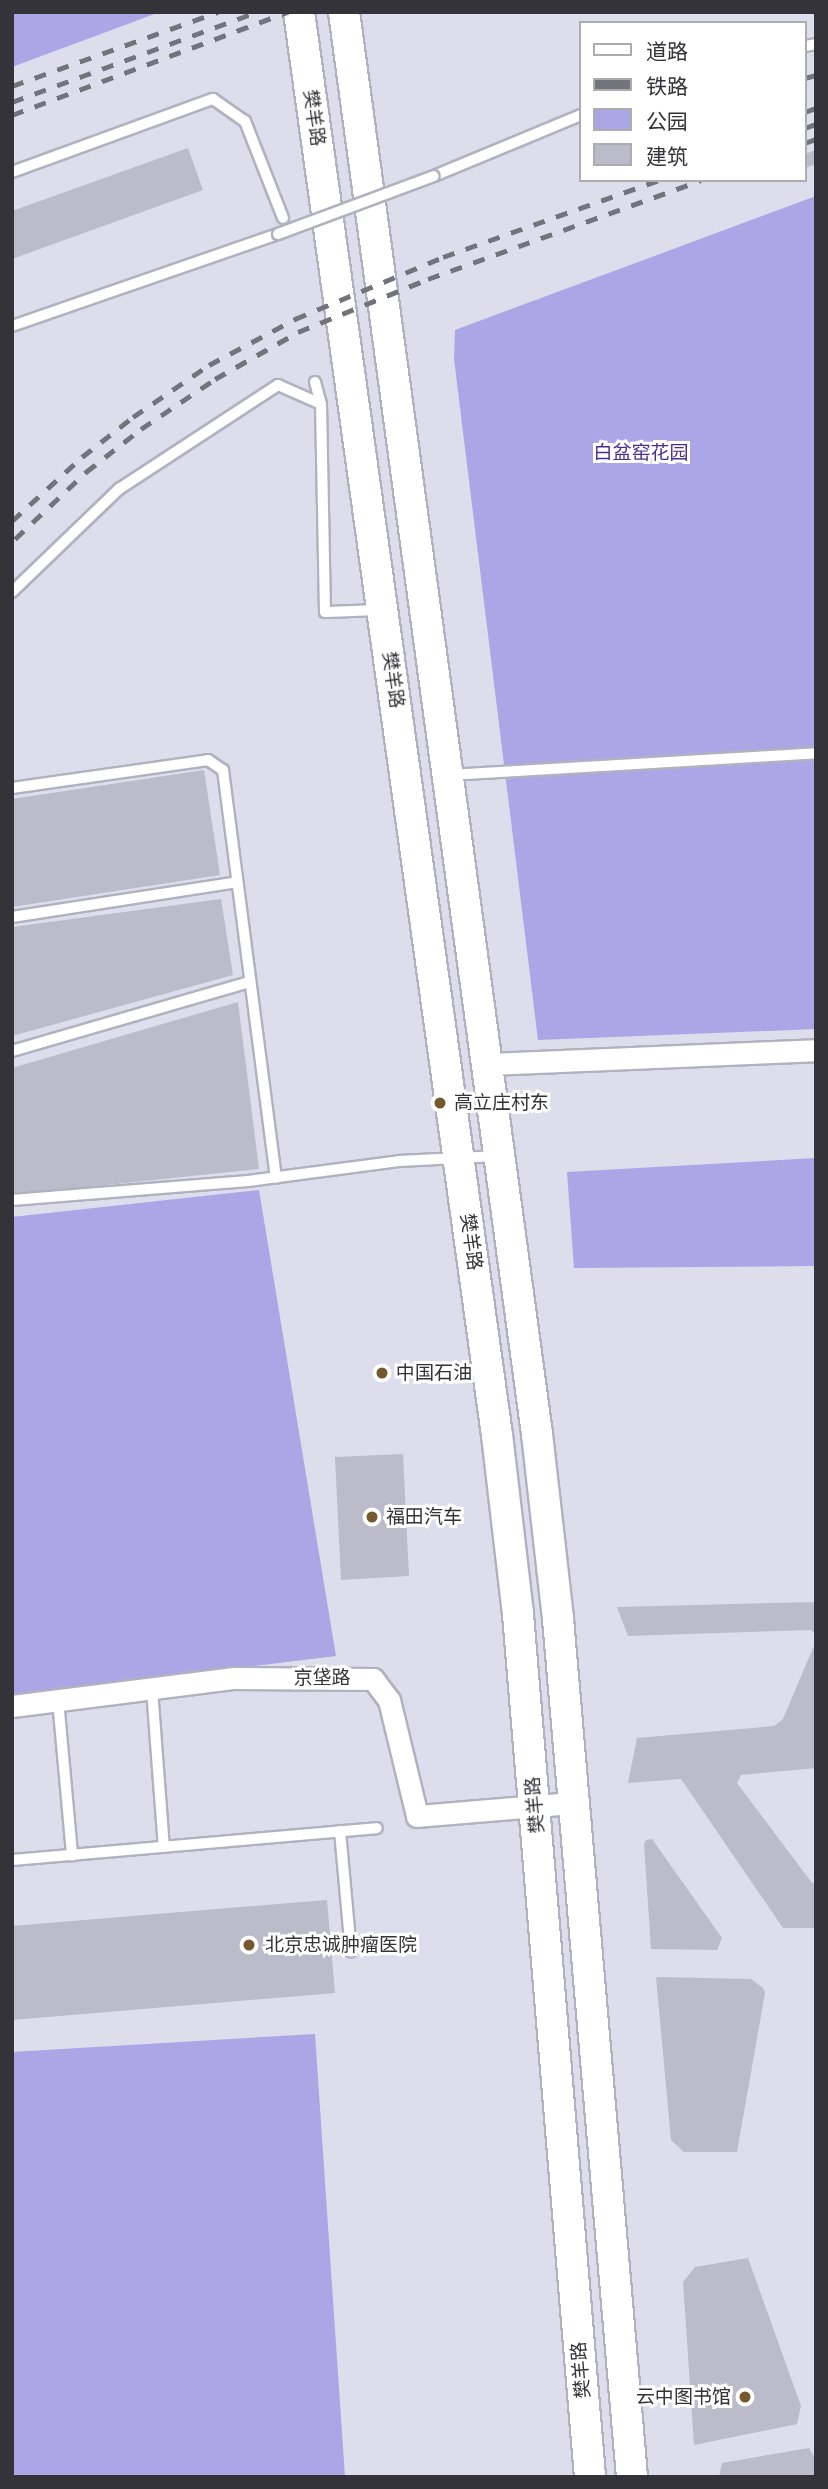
<!DOCTYPE html>
<html>
<head>
<meta charset="utf-8">
<style>
	body { margin:0 }
	#map { position:relative; width:828px; height:2489px; overflow:hidden; background:#ddddec; font-family:Helvetica,"Noto Sans SC",sans-serif }
	div>[style] { position:absolute }
	[style*='--x'] { left:calc(var(--x)*1px); top:calc(var(--y)*1px); width:calc(var(--w)*1px); rotate:calc(var(--a)*1deg) }
	.green>* { inset:0; background:#aba6e5 }
	.building>* { inset:0; background:#bbbbc9 }
	.roads { filter:drop-shadow(2px 0 #b2b1bf) drop-shadow(-2px 0 #b2b1bf) drop-shadow(0 2px #b2b1bf) drop-shadow(0 -2px #b2b1bf) }
	.lane>* { height:10px; margin:-5px; padding:0 5px; transform-origin:5px; border-radius:5px; background:#fff }
	.street>* { height:21px; margin:-10.5px; padding:0 10.5px; transform-origin:10.5px; border-radius:10.5px; background:#fff }
	.secondary>* { height:30px; margin:-15px; padding:0 15px; transform-origin:15px; border-radius:15px; background:#fff }
	.rail>* { height:5px; margin-top:-2.5px; transform-origin:0; background:repeating-linear-gradient(90deg,#73737c 0 12px,transparent 0 24px) }
	.bridges { filter:drop-shadow(2px 0 #b2b1bf) drop-shadow(-2px 0 #b2b1bf) drop-shadow(0 2px #b2b1bf) drop-shadow(0 -2px #b2b1bf) }
	.lane-bridge>* { height:10px; margin:-5px; padding:0 5px; transform-origin:5px; border-radius:5px; background:#fff }
	.dots>* { width:19px; height:19px; translate:-50% -50%; box-sizing:border-box; border:4px solid #fff; border-radius:50% }
	span { translate:-50% -50%; white-space:nowrap; text-align:center; line-height:1.15; -webkit-text-stroke:6px #fff; paint-order:stroke }
	.street-label { font-size:19px; color:#333339 }
	.park-label { font-size:19px; color:#462f93 }
	.poi-label { font-size:19px; color:#333339 }
	.left { translate:0 -50%; text-align:left }
	.right { translate:-100% -50%; text-align:right }
	.frame { position:absolute; inset:0; border:14px solid #333339; pointer-events:none }
	.legend { position:absolute; left:579px; top:21px; width:228px; height:161px; box-sizing:border-box; background:#fff; border:2px solid #adadb0; margin:0; padding:9px 12px; list-style:none; font-size:21px; color:#333339 }
	.legend li { display:flex; align-items:center; gap:14px; height:35px }
	.legend b { width:35px; border:2px solid #adadb0 }
</style>
</head>
<body>
<div id="map">
	<div class="green">
		<i style="clip-path:polygon(12px 12px,160px 12px,12px 67px)"></i>
		<i style="clip-path:polygon(816px 196px,816px 1029px,538px 1040px,454px 359px,455px 330px)"></i>
		<i style="clip-path:polygon(816px 1158px,816px 1266px,574px 1268px,567px 1172px)"></i>
		<i style="clip-path:polygon(259px 1190px,336px 1656px,12px 1696px,12px 1217px)"></i>
		<i style="clip-path:polygon(315px 2034px,345px 2477px,12px 2477px,12px 2052px)"></i>
	</div>
	<div class="building">
		<i style="clip-path:polygon(188px 148px,203px 190px,12px 259px,12px 211px)"></i>
		<i style="clip-path:polygon(816px 150px,816px 164px,805px 168px,805px 154px)"></i>
		<i style="clip-path:polygon(204px 770px,220px 875px,12px 907px,12px 799px)"></i>
		<i style="clip-path:polygon(221px 899px,233px 975px,12px 1036px,12px 927px)"></i>
		<i style="clip-path:polygon(238px 1002px,259px 1169px,12px 1195px,12px 1068px)"></i>
		<i style="clip-path:polygon(403px 1454px,409px 1576px,341px 1580px,335px 1457px)"></i>
		<i style="clip-path:polygon(816px 1602px,816px 1635px,811px 1630px,628px 1636px,617px 1607px)"></i>
		<i style="clip-path:polygon(816px 1641px,816px 1768px,741px 1775px,737px 1783px,812px 1883px,816px 1883px,816px 1928px,783px 1928px,681px 1779px,628px 1783px,637px 1738px,774px 1726px,783px 1719px)"></i>
		<i style="clip-path:polygon(652px 1839px,722px 1938px,717px 1950px,651px 1949px,644px 1844px,646px 1840px)"></i>
		<i style="clip-path:polygon(327px 1900px,335px 1993px,12px 2020px,12px 1926px)"></i>
		<i style="clip-path:polygon(656px 1977px,751px 1979px,763px 1988px,765px 1993px,737px 2152px,684px 2152px,671px 2140px)"></i>
		<i style="clip-path:polygon(748px 2258px,801px 2406px,797px 2424px,694px 2445px,683px 2282px,695px 2267px)"></i>
		<i style="clip-path:polygon(809px 2448px,816px 2460px,816px 2477px,719px 2477px,722px 2463px)"></i>
	</div>
	<div class="roads">
		<div class="lane">
			<i style="--x:805;--y:46;--w:11;--a:-10"></i>
			<i style="--x:12;--y:172;--w:214;--a:-20"></i>
			<i style="--x:213;--y:99;--w:39;--a:35"></i>
			<i style="--x:245;--y:121;--w:104;--a:68.6"></i>
			<i style="--x:434;--y:176;--w:159;--a:-22.5"></i>
			<i style="--x:12;--y:326;--w:281;--a:-19.1"></i>
			<i style="--x:315;--y:382;--w:23;--a:75"></i>
			<i style="--x:321;--y:404;--w:208;--a:88.9"></i>
			<i style="--x:325;--y:612;--w:55;--a:-2.1"></i>
			<i style="--x:12;--y:592;--w:149;--a:-43.9"></i>
			<i style="--x:119;--y:489;--w:190;--a:-33.2"></i>
			<i style="--x:278;--y:385;--w:47;--a:23.8"></i>
			<i style="--x:450;--y:775;--w:367;--a:-3.4"></i>
			<i style="--x:12;--y:788;--w:198;--a:-8.1"></i>
			<i style="--x:208;--y:760;--w:18;--a:34"></i>
			<i style="--x:223;--y:770;--w:411;--a:82.6"></i>
			<i style="--x:12;--y:917;--w:228;--a:-8.8"></i>
			<i style="--x:12;--y:1051;--w:248;--a:-16.2"></i>
			<i style="--x:12;--y:1200;--w:237;--a:-4.6"></i>
			<i style="--x:248;--y:1181;--w:152;--a:-7.5"></i>
			<i style="--x:399;--y:1161;--w:99;--a:-2.9"></i>
			<i style="--x:152;--y:1689;--w:158;--a:85.7"></i>
			<i style="--x:58;--y:1700;--w:156;--a:84.8"></i>
			<i style="--x:340;--y:1831;--w:121;--a:84.8"></i>
			<i style="--x:12;--y:1860;--w:366;--a:-5"></i>
		</div>
		<div class="street">
			<i style="--x:488;--y:1064;--w:328;--a:-2.4"></i>
			<i style="--x:12;--y:1706;--w:224;--a:-7.2"></i>
			<i style="--x:234;--y:1678;--w:139;--a:0.4"></i>
			<i style="--x:373;--y:1679;--w:26;--a:53"></i>
			<i style="--x:389;--y:1700;--w:119;--a:76.4"></i>
			<i style="--x:417;--y:1816;--w:157;--a:-4.8"></i>
		</div>
		<div class="secondary">
			<i style="--x:299;--y:12;--w:1437;--a:82.08"></i>
			<i style="--x:497;--y:1435;--w:180;--a:83.3"></i>
			<i style="--x:518;--y:1614;--w:866;--a:85.23"></i>
			<i style="--x:344;--y:12;--w:1435;--a:82.27"></i>
			<i style="--x:537;--y:1434;--w:186;--a:83.5"></i>
			<i style="--x:558;--y:1619;--w:861;--a:85.07"></i>
		</div>
	</div>
	<div class="rail">
		<i style="--x:805;--y:78;--w:11;--a:-15"></i>
		<i style="--x:12;--y:86;--w:219;--a:-19.8"></i>
		<i style="--x:12;--y:102;--w:260;--a:-20.2"></i>
		<i style="--x:805;--y:112;--w:12;--a:-20"></i>
		<i style="--x:12;--y:115;--w:295;--a:-20.5"></i>
		<i style="--x:805;--y:128;--w:12;--a:-20"></i>
		<i style="--x:805;--y:143;--w:12;--a:-20"></i>
		<i style="--x:12;--y:521;--w:95;--a:-42.4"></i>
		<i style="--x:82;--y:457;--w:65;--a:-38.1"></i>
		<i style="--x:133;--y:417;--w:92;--a:-34.4"></i>
		<i style="--x:209;--y:365;--w:98;--a:-28.1"></i>
		<i style="--x:295;--y:319;--w:160;--a:-22.7"></i>
		<i style="--x:443;--y:257;--w:229;--a:-19.6"></i>
		<i style="--x:15;--y:539;--w:98;--a:-43.3"></i>
		<i style="--x:86;--y:472;--w:70;--a:-38"></i>
		<i style="--x:141;--y:429;--w:89;--a:-34"></i>
		<i style="--x:215;--y:379;--w:95;--a:-29.5"></i>
		<i style="--x:298;--y:332;--w:140;--a:-22.2"></i>
		<i style="--x:428;--y:279;--w:290;--a:-19.9"></i>
	</div>
	<div class="bridges">
		<div class="lane-bridge">
			<i style="--x:278;--y:234;--w:166;--a:-20.4"></i>
		</div>
	</div>
	<div class="dots">
		<i style="left:440px;top:1103px;background:#75592c"></i>
		<i style="left:382px;top:1373px;background:#75592c"></i>
		<i style="left:372px;top:1517px;background:#75592c"></i>
		<i style="left:249px;top:1945px;background:#75592c"></i>
		<i style="left:745px;top:2397px;background:#75592c"></i>
	</div>
	<div class="street-label">
		<span style="left:314px;top:118px;rotate:82deg">樊羊路</span>
		<span style="left:393px;top:680px;rotate:82deg">樊羊路</span>
		<span style="left:471px;top:1242px;rotate:82deg">樊羊路</span>
		<span style="left:322px;top:1678px">京垡路</span>
		<span style="left:535px;top:1805px;rotate:-95deg">樊羊路</span>
		<span style="left:581px;top:2370px;rotate:-95deg">樊羊路</span>
	</div>
	<div class="park-label">
		<span style="left:641px;top:453px">白盆窑花园</span>
	</div>
	<div class="poi-label">
		<span class="left" style="left:454px;top:1103px">高立庄村东</span>
		<span class="left" style="left:396px;top:1373px">中国石油</span>
		<span class="left" style="left:386px;top:1517px">福田汽车</span>
		<span class="left" style="left:265px;top:1945px">北京忠诚肿瘤医院</span>
		<span class="right" style="left:731px;top:2397px">云中图书馆</span>
	</div>
	<div class="frame"></div>
	<ul class="legend">
	<li><b style="height:9px;background:#fff"></b>道路</li>
	<li><b style="height:9px;background:#73737c"></b>铁路</li>
	<li><b style="height:19px;background:#aba6e5"></b>公园</li>
	<li><b style="height:19px;background:#bbbbc9"></b>建筑</li>
	</ul>
</div>
</body>
</html>
